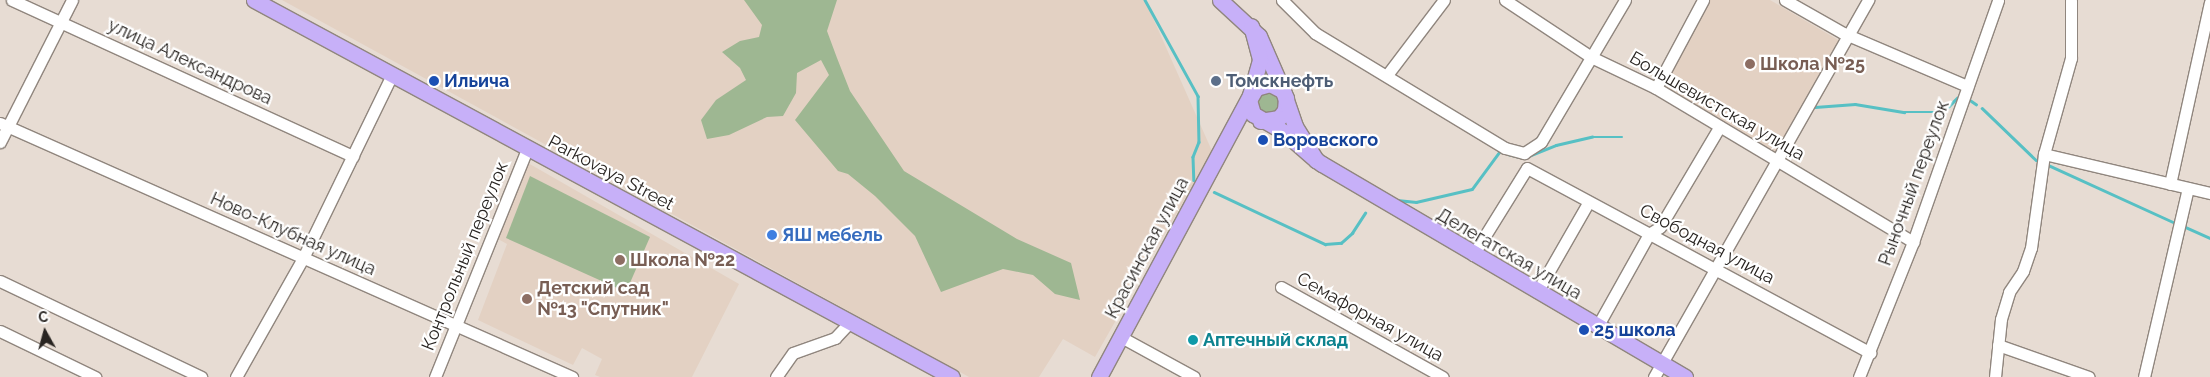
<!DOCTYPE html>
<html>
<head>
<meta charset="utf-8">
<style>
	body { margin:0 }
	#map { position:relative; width:2210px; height:377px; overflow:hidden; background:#e7dcd3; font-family:Raleway,sans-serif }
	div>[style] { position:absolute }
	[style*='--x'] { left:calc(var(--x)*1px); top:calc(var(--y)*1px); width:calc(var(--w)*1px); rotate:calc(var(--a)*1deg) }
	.built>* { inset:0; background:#e3d1c3 }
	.green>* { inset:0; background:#9eb792 }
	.stream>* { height:2.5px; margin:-1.25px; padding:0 1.25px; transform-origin:1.25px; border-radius:1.25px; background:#57c0c4 }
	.roads { filter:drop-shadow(1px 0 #90867e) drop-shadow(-1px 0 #90867e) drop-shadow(0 1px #90867e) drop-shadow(0 -1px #90867e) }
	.minor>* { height:11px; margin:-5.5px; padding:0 5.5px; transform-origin:5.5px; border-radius:5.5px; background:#fff }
	.major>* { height:15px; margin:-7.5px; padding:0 7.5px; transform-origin:7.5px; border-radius:7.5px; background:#c7b0f8 }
	.dots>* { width:14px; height:14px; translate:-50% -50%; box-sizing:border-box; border:2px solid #fff; border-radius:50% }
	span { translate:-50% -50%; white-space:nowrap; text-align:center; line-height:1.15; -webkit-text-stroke:4.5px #fff; paint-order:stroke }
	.street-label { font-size:18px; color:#282421 }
	.education-label { font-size:18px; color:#785e54; font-weight:700 }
	.left { translate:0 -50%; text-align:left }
	.transit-label { font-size:18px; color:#164399; font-weight:700 }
	.service-label { font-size:18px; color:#4e5e75; font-weight:700 }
	.shop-label { font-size:18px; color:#366cbe; font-weight:700 }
	.culture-label { font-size:18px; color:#0d838f; font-weight:700 }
	.north { position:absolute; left:20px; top:307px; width:50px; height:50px; -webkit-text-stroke:4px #fff; paint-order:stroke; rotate:353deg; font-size:14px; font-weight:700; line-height:20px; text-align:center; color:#282421 }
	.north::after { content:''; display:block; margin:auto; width:18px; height:22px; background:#282421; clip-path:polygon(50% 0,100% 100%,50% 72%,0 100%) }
</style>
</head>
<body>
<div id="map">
	<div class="built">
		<i style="clip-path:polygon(282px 0,1145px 0,1212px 151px,1095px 357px,1063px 339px,1039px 377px,969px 377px)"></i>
		<i style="clip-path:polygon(1708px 0,1770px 0,1840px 41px,1776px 156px,1661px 87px)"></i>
		<i style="clip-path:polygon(528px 163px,739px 284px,692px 377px,600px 377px,595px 375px,602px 359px,582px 348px,573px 365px,478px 320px,507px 244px,498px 239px)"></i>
	</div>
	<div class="green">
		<i style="clip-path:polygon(744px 0,837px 0,827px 31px,837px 58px,850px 91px,904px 171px,1017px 239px,1071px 263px,1080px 300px,1055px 294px,1033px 275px,1003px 269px,941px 292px,915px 236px,875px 196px,848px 174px,838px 171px,795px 120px,829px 75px,821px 60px,797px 73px,796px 93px,783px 116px,767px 117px,729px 135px,707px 139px,701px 120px,716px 100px,746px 80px,740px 68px,722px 52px,740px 41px,759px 37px,762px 25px)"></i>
		<i style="clip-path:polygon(1262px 91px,1277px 93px,1280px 108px,1269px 115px,1257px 110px,1256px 97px)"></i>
		<i style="clip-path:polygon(530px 176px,650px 237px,626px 292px,506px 238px)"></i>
	</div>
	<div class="stream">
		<i style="--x:1145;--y:0;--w:110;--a:61.1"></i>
		<i style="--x:1198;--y:96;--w:46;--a:88.8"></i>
		<i style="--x:1199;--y:142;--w:16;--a:112"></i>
		<i style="--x:1193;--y:157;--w:23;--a:88"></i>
		<i style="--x:1967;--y:98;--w:11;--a:34"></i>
		<i style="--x:1815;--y:107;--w:40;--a:-4.3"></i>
		<i style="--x:1855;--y:104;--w:50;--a:9.3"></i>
		<i style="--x:1904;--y:112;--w:39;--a:0"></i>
		<i style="--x:1943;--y:112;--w:20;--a:-45"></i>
		<i style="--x:1982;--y:108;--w:75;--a:43.9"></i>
		<i style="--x:1508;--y:154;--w:16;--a:14"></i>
		<i style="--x:1529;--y:156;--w:29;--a:-22"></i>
		<i style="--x:1556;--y:145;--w:37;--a:-13"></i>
		<i style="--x:1592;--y:137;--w:30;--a:0"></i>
		<i style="--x:2048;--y:165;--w:137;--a:24.5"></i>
		<i style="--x:1214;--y:192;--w:123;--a:25.1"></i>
		<i style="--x:1325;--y:244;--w:16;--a:-4"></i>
		<i style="--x:1341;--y:243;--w:15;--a:-42"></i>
		<i style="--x:1352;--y:233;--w:24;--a:-57"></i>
		<i style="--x:1397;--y:200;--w:19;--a:6"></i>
		<i style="--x:1416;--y:202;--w:57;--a:-13.1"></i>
		<i style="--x:1472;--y:189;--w:47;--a:-53.6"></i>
		<i style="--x:1500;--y:151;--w:3;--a:18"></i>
		<i style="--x:2183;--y:226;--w:30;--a:24"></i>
	</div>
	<div class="roads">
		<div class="minor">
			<i style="--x:12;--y:0;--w:375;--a:24.6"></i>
			<i style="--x:1282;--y:0;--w:47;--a:45"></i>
			<i style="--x:1315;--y:33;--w:222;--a:31.2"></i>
			<i style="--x:1505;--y:148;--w:20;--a:15"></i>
			<i style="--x:1524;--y:153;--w:20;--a:-33"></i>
			<i style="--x:1541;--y:142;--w:165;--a:-59.4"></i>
			<i style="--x:1505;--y:0;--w:103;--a:33.5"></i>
			<i style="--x:1591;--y:57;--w:72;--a:25.5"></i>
			<i style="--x:1656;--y:88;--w:300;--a:30.9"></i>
			<i style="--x:1785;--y:0;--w:67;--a:29.6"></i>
			<i style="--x:1843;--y:33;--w:135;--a:23.1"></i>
			<i style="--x:1387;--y:75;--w:94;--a:-52.8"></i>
			<i style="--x:1656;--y:88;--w:100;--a:-61.9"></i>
			<i style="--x:0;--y:123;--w:626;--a:23.94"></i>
			<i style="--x:0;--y:142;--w:159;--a:-63.1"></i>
			<i style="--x:2044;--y:154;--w:171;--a:13.2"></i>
			<i style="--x:2170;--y:184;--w:186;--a:-77.6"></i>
			<i style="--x:1473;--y:255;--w:102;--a:-58.2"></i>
			<i style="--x:1527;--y:168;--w:390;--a:28.3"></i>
			<i style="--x:0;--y:281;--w:223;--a:25.5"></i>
			<i style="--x:1281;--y:287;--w:185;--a:29.1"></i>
			<i style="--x:1537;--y:292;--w:103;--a:-60.2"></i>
			<i style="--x:1597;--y:327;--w:107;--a:-60.8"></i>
			<i style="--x:1649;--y:234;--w:13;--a:-32"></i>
			<i style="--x:1660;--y:227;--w:117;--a:-59.3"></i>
			<i style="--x:0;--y:331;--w:106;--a:25.8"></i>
			<i style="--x:1121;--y:337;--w:83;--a:28.7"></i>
			<i style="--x:1998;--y:345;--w:96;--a:19.4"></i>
			<i style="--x:236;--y:377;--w:137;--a:-60.6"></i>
			<i style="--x:303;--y:258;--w:203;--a:-64.1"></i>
			<i style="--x:435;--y:377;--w:246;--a:-68"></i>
			<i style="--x:776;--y:377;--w:29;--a:-55"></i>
			<i style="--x:793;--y:353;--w:45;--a:-19.7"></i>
			<i style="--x:835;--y:338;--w:21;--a:-47"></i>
			<i style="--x:1654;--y:377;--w:434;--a:-60.4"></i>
			<i style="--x:1859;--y:377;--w:145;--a:-68.2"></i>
			<i style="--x:1913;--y:242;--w:256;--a:-70.6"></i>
			<i style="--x:1995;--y:377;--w:58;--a:-84.1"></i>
			<i style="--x:2001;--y:319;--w:28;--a:-73"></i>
			<i style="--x:2009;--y:292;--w:25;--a:-56"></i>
			<i style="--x:2023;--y:271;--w:24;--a:-71"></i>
			<i style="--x:2031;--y:248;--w:95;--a:-82.1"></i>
			<i style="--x:2044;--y:154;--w:100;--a:-74.3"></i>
			<i style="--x:2071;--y:58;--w:58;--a:-90"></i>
			<i style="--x:2144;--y:377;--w:194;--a:-76.9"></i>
		</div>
		<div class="major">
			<i style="--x:254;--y:0;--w:793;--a:28.37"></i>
			<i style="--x:1220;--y:0;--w:53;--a:42.7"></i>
			<i style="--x:1259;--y:36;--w:68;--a:66.5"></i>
			<i style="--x:1286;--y:98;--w:12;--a:95"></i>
			<i style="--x:1285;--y:110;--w:10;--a:127"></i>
			<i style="--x:1279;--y:118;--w:19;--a:171"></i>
			<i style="--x:1316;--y:160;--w:40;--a:-122"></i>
			<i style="--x:1295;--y:126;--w:37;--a:-109"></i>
			<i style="--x:1283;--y:91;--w:15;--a:-152"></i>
			<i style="--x:1270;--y:84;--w:15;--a:164"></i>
			<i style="--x:1256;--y:88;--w:14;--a:120"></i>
			<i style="--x:1249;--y:100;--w:15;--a:74"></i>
			<i style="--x:1253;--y:114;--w:36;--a:30"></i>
			<i style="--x:1284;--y:132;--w:43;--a:41.2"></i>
			<i style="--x:1316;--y:160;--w:7;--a:34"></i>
			<i style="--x:1322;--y:164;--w:421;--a:30.4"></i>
			<i style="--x:1099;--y:377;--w:320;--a:-61.8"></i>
			<i style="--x:1250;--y:95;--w:37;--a:-74"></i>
			<i style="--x:1260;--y:59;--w:34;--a:-105"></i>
		</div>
	</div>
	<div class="dots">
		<i style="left:1750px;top:64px;background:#8d6e63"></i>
		<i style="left:434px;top:81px;background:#1a4fb4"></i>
		<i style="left:1216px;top:81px;background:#5c6f8a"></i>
		<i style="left:1263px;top:140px;background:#1a4fb4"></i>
		<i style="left:772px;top:235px;background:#3f7fe0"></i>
		<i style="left:620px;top:260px;background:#8d6e63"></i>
		<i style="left:527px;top:299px;background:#8d6e63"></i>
		<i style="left:1584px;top:330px;background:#1a4fb4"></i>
		<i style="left:1193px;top:340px;background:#0f9aa8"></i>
	</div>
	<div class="street-label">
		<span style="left:190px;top:62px;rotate:25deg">улица Александрова</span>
		<span style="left:1717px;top:106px;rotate:30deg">Большевистская улица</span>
		<span style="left:611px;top:173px;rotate:28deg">Parkovaya Street</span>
		<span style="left:1914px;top:183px;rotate:-70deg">Рыночный переулок</span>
		<span style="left:293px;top:234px;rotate:24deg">Ново-Клубная улица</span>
		<span style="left:1707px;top:244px;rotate:28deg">Свободная улица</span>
		<span style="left:1147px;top:248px;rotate:-62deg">Красинская улица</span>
		<span style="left:1509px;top:254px;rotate:30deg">Делегатская улица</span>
		<span style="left:465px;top:256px;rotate:-68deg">Контрольный переулок</span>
		<span style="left:1370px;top:317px;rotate:29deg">Семафорная улица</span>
	</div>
	<div class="education-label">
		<span class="left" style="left:1760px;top:64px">Школа №25</span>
		<span class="left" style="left:630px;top:260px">Школа №22</span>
		<span class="left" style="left:537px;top:299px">Детский сад<br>№13 "Спутник"</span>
	</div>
	<div class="transit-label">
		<span class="left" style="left:444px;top:81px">Ильича</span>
		<span class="left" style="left:1273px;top:140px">Воровского</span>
		<span class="left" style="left:1594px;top:330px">25 школа</span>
	</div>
	<div class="service-label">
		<span class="left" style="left:1226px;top:81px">Томскнефть</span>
	</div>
	<div class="shop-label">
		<span class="left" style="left:782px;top:235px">ЯШ мебель</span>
	</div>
	<div class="culture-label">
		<span class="left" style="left:1203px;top:340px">Аптечный склад</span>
	</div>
	<div class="north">С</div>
</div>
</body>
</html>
